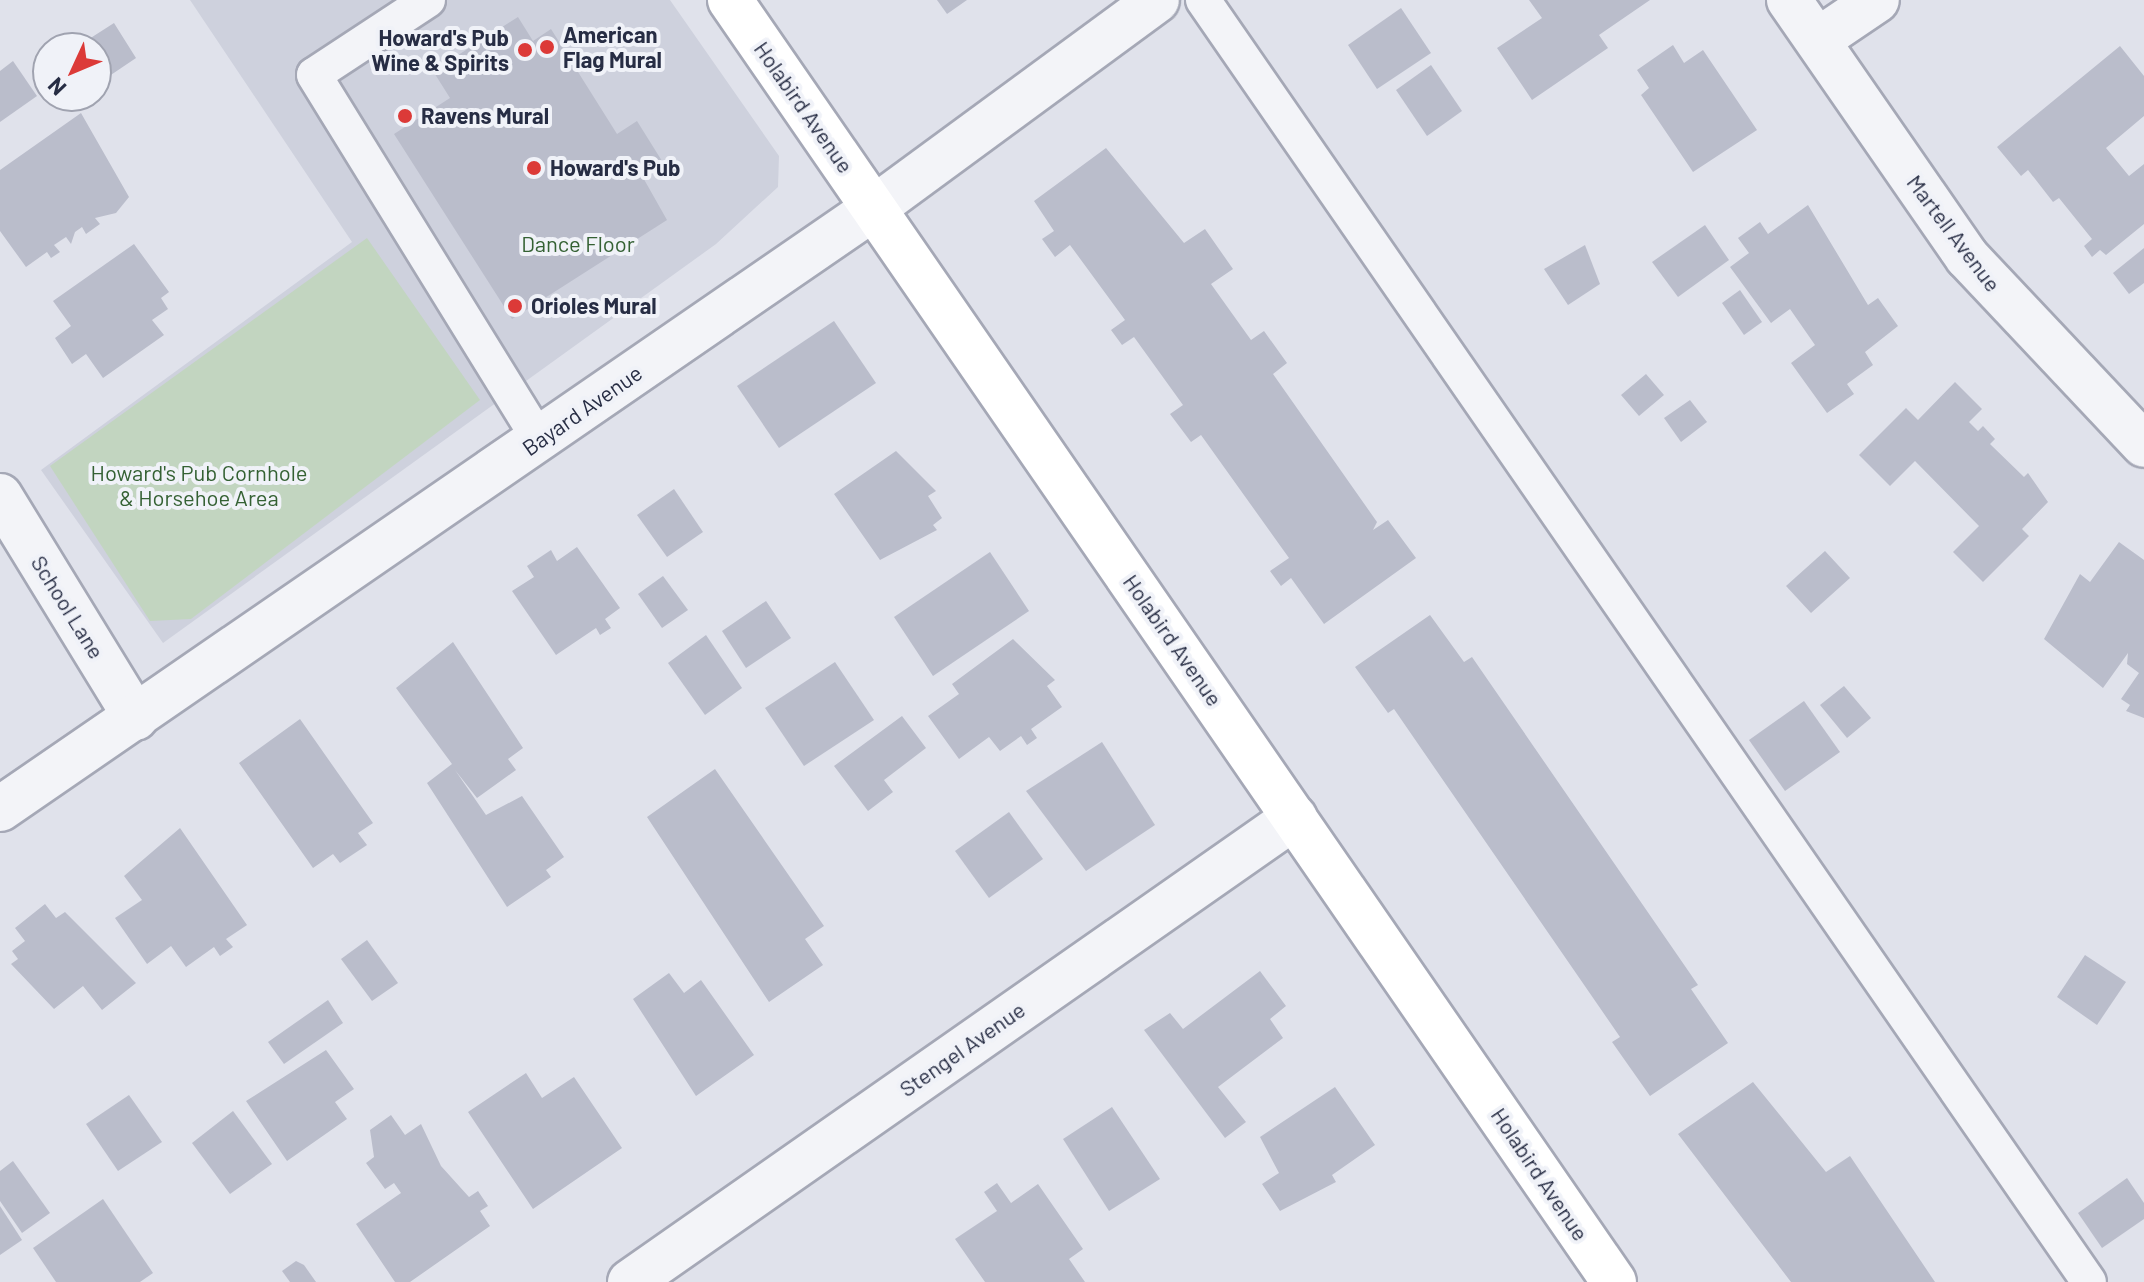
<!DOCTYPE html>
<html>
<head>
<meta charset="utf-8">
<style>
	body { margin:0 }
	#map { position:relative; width:2144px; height:1282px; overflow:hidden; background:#e0e2eb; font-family:Barlow,sans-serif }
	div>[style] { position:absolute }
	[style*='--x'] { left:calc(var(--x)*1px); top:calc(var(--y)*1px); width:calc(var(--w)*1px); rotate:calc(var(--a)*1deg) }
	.built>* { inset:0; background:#ced1dd }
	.green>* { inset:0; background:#c2d5c0 }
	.building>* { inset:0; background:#babdcb }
	.roads { filter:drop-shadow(2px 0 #a5a8b6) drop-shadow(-2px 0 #a5a8b6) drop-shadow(0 2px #a5a8b6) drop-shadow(0 -2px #a5a8b6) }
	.lane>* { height:34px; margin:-17px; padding:0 17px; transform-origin:17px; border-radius:17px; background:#f3f4f8 }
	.street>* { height:44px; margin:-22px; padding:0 22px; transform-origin:22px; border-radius:22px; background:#f3f4f8 }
	.secondary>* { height:44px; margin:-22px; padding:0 22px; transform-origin:22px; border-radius:22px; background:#fff }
	.dots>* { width:22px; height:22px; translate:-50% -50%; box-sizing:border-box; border:4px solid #f0f2f8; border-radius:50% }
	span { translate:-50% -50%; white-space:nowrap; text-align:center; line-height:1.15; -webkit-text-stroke:8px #f0f2f8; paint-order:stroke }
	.poi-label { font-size:22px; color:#272d44; font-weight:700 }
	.left { translate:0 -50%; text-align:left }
	.right { translate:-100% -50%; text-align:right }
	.street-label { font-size:22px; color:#272d44 }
	.park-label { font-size:22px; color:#346133 }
	.north { position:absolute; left:32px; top:32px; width:80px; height:80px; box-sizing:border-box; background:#f0f2f8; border:2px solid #a0a3b0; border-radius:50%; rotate:226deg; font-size:22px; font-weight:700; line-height:32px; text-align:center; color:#272d44 }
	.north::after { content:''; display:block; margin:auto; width:28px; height:36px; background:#dc3a38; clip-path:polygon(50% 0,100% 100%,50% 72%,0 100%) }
</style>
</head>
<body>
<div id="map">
	<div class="built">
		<i style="clip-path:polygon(190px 0,670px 0,779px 156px,778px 187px,716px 244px,163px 643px,41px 470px,352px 242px)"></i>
	</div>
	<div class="green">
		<i style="clip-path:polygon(367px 238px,480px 400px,191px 619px,150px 621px,50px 466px)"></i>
	</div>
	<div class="building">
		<i style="clip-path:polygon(937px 0,967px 0,947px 14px)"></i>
		<i style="clip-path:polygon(1529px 0,1650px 0,1599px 35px,1608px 48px,1532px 100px,1497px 48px,1542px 18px)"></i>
		<i style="clip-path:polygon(1401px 8px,1431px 53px,1377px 89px,1348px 45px)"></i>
		<i style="clip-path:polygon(518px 17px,533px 41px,551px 29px,617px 134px,637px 121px,662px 161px,641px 174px,667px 220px,512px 319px,394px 134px,450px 98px,433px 71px)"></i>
		<i style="clip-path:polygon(114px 23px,136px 58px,96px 85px,96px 48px,75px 48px)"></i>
		<i style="clip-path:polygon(1673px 45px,1684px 63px,1703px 50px,1757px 130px,1693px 172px,1641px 95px,1649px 88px,1637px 70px)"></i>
		<i style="clip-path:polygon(2120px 46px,2144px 76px,2144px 116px,2106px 148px,2129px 176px,2144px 164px,2144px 224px,2106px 255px,2100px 250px,2092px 257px,2084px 246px,2092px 239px,2059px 198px,2053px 202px,2028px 170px,2021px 176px,1997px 147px)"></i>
		<i style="clip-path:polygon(13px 61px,37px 96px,0 122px,0 71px)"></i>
		<i style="clip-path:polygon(1431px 65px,1462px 111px,1427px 136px,1396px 90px)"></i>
		<i style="clip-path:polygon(81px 113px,129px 197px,116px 213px,95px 218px,100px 224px,86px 234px,82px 227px,75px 232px,71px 244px,66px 237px,54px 245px,60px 252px,51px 258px,47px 252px,26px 267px,0 231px,0 170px)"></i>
		<i style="clip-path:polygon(1106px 148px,1184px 243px,1205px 229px,1233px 269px,1211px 284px,1251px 340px,1264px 331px,1287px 363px,1273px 374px,1377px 522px,1373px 530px,1388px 520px,1416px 558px,1324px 624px,1291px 578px,1281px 586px,1270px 571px,1289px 558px,1201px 435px,1191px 442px,1170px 414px,1183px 405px,1134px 337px,1122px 345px,1111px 330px,1125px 320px,1070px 245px,1055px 257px,1042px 239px,1054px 231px,1034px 201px)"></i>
		<i style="clip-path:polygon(1808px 205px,1868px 305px,1878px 298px,1898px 326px,1865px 352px,1873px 365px,1847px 384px,1854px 394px,1827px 413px,1791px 363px,1815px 345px,1790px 309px,1771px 323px,1730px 267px,1749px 253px,1738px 238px,1760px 222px,1768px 234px)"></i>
		<i style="clip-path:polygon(1705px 225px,1729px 260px,1678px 297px,1652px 262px)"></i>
		<i style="clip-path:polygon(134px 244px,169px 292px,161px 298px,168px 309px,152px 320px,164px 335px,103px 378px,86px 354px,72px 364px,55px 338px,71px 326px,53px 301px)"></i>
		<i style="clip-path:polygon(1585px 245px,1600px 284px,1568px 305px,1544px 269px)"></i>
		<i style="clip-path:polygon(2144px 248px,2144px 283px,2129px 294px,2113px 273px)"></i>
		<i style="clip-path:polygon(1740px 290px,1762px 322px,1744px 335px,1722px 303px)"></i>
		<i style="clip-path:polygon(834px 321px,876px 383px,779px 448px,737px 386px)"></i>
		<i style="clip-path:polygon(1646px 374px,1664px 395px,1639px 416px,1621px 395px)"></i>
		<i style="clip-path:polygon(1955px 382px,1982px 409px,1969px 422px,1978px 431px,1983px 426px,1995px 439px,1990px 444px,2024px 477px,2028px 473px,2048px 502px,2022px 529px,2029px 536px,1983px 582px,1953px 552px,1979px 526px,1915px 461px,1890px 486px,1859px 455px,1906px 408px,1918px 420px)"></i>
		<i style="clip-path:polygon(1690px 400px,1707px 422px,1681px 442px,1664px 418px)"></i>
		<i style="clip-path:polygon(896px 451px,936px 491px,928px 496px,942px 518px,933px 525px,937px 530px,880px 560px,834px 494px)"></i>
		<i style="clip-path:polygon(674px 489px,703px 532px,667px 557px,637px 515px)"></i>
		<i style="clip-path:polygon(2119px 542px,2144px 560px,2144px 718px,2126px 711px,2130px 705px,2121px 699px,2139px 673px,2127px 664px,2128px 653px,2103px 688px,2044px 639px,2080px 574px,2090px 582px)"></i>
		<i style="clip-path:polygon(577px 547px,620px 608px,605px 619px,611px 628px,600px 635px,596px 628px,556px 655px,512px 591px,534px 577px,527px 566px,551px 550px,557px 561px)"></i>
		<i style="clip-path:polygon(1825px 551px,1850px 578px,1811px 613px,1786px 586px)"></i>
		<i style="clip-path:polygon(990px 552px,1029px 611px,933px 676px,894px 617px)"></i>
		<i style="clip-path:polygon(663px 576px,688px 610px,662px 628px,638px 594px)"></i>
		<i style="clip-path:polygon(766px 601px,791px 638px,746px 668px,722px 631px)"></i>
		<i style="clip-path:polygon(1430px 615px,1464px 662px,1472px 657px,1698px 985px,1691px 989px,1728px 1043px,1650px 1096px,1612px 1042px,1620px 1037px,1394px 709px,1388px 713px,1355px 667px)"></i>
		<i style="clip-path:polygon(706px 635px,742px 688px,705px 715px,668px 663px)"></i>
		<i style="clip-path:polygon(1013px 639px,1055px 680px,1047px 686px,1062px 707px,1031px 729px,1037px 738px,1027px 745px,1021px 736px,1000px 751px,989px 737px,959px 759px,928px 716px,959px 694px,952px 684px)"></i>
		<i style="clip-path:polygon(453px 642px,523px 748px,508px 759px,516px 770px,477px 798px,455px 770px,486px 815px,522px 796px,564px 857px,546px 870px,551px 877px,507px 907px,427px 783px,452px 764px,396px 688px)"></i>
		<i style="clip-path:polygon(835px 662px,874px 720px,804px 766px,765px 708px)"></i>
		<i style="clip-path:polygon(1844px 686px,1871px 718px,1847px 738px,1820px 705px)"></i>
		<i style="clip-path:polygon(1804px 701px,1840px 752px,1785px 791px,1749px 740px)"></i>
		<i style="clip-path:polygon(902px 716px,926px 748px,884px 780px,893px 792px,868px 811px,834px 766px)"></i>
		<i style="clip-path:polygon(300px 719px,373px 823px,358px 833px,367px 845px,340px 863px,333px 854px,313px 868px,239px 763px)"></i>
		<i style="clip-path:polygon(1102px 742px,1155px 825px,1086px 871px,1026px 791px)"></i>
		<i style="clip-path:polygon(715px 769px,824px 926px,805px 939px,823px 965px,769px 1002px,647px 817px)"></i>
		<i style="clip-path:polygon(1009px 812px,1043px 859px,989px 898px,955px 851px)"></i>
		<i style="clip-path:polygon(180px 828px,247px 925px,226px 939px,233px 947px,220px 956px,214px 947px,186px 967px,171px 946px,147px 964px,115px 918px,142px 900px,124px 876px)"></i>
		<i style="clip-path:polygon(45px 904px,56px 918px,65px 912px,136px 983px,102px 1010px,83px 986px,54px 1009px,11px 964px,18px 959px,12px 951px,25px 941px,15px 928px)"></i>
		<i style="clip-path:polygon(367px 940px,398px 983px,372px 1001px,341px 959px)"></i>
		<i style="clip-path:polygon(2085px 955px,2126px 982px,2097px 1025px,2057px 997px)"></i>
		<i style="clip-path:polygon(1260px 971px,1286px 1006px,1270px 1019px,1283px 1038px,1218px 1087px,1246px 1122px,1225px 1138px,1144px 1030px,1170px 1013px,1183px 1029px)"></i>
		<i style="clip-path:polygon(669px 973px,684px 993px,701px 980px,754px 1055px,696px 1096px,633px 999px)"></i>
		<i style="clip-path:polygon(328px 1000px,343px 1023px,284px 1064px,268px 1042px)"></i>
		<i style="clip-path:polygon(326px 1050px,354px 1089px,335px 1102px,347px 1119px,287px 1161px,246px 1101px)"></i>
		<i style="clip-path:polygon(526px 1073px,542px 1098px,574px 1077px,622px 1148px,533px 1209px,468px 1112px)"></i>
		<i style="clip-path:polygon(1753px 1082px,1826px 1172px,1850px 1156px,1935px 1282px,1791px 1282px,1678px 1134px)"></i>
		<i style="clip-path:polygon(1335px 1087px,1375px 1145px,1332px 1175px,1336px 1182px,1280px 1211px,1262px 1184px,1279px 1173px,1260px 1137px)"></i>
		<i style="clip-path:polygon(129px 1095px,162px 1142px,118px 1171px,86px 1124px)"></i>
		<i style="clip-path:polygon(1112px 1107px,1160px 1179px,1109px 1211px,1063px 1139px)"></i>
		<i style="clip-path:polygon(233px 1111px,272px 1164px,230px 1194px,192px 1143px)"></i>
		<i style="clip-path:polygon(391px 1115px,405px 1135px,421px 1124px,441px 1166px,469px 1197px,478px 1191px,488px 1206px,480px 1211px,490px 1226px,410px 1282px,395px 1282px,356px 1224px,401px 1193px,394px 1183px,385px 1189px,366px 1163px,374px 1157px,370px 1130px)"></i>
		<i style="clip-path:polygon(13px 1161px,50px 1213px,22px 1233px,0 1201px,0 1171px)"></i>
		<i style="clip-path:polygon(2127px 1178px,2144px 1203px,2144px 1219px,2102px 1248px,2078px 1213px)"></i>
		<i style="clip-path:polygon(997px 1183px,1011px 1203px,1038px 1184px,1083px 1249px,1069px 1259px,1085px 1282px,985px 1282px,955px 1239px,997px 1211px,984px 1192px)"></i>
		<i style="clip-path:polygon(103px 1199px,153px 1273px,140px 1282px,56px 1282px,33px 1248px)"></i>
		<i style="clip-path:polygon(0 1206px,22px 1240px,0 1255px)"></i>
		<i style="clip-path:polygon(296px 1261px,304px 1265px,316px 1282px,290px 1282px,282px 1271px)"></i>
	</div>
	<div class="roads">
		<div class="lane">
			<i style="--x:428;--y:0;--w:136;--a:146.7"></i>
			<i style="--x:314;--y:75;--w:428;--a:58.3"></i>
			<i style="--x:1203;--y:0;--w:1558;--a:55.35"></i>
		</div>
		<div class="street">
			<i style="--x:1789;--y:0;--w:313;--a:55.3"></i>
			<i style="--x:1967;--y:257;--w:258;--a:46.7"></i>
			<i style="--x:1818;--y:40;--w:71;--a:-34.1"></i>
			<i style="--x:0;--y:496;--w:260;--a:58.5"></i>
			<i style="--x:0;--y:809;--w:1061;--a:-34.51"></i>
			<i style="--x:874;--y:208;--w:351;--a:-36.3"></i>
			<i style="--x:630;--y:1282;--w:811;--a:-34.96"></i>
		</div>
		<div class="secondary">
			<i style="--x:730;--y:0;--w:1557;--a:55.41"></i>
		</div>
	</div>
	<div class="dots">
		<i style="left:547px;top:47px;background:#dc3a38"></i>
		<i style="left:525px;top:50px;background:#dc3a38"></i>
		<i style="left:405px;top:116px;background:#dc3a38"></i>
		<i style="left:534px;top:168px;background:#dc3a38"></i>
		<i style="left:515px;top:306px;background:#dc3a38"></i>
	</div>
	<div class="poi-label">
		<span class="left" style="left:563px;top:47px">American<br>Flag Mural</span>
		<span class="right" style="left:509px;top:50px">Howard's Pub<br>Wine &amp; Spirits</span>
		<span class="left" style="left:421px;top:116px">Ravens Mural</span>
		<span class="left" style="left:550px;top:168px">Howard's Pub</span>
		<span class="left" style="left:531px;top:306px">Orioles Mural</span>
	</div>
	<div class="street-label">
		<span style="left:804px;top:107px;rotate:55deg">Holabird Avenue</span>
		<span style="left:1954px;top:233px;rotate:53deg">Martell Avenue</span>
		<span style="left:582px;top:410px;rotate:-35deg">Bayard Avenue</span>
		<span style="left:68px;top:607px;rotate:58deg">School Lane</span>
		<span style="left:1173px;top:640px;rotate:55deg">Holabird Avenue</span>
		<span style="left:962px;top:1049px;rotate:-35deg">Stengel Avenue</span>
		<span style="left:1540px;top:1174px;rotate:56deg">Holabird Avenue</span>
	</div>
	<div class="park-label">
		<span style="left:578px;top:244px">Dance Floor</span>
		<span style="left:199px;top:485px">Howard's Pub Cornhole<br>&amp; Horsehoe Area</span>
	</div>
	<div class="north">N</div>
</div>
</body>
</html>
